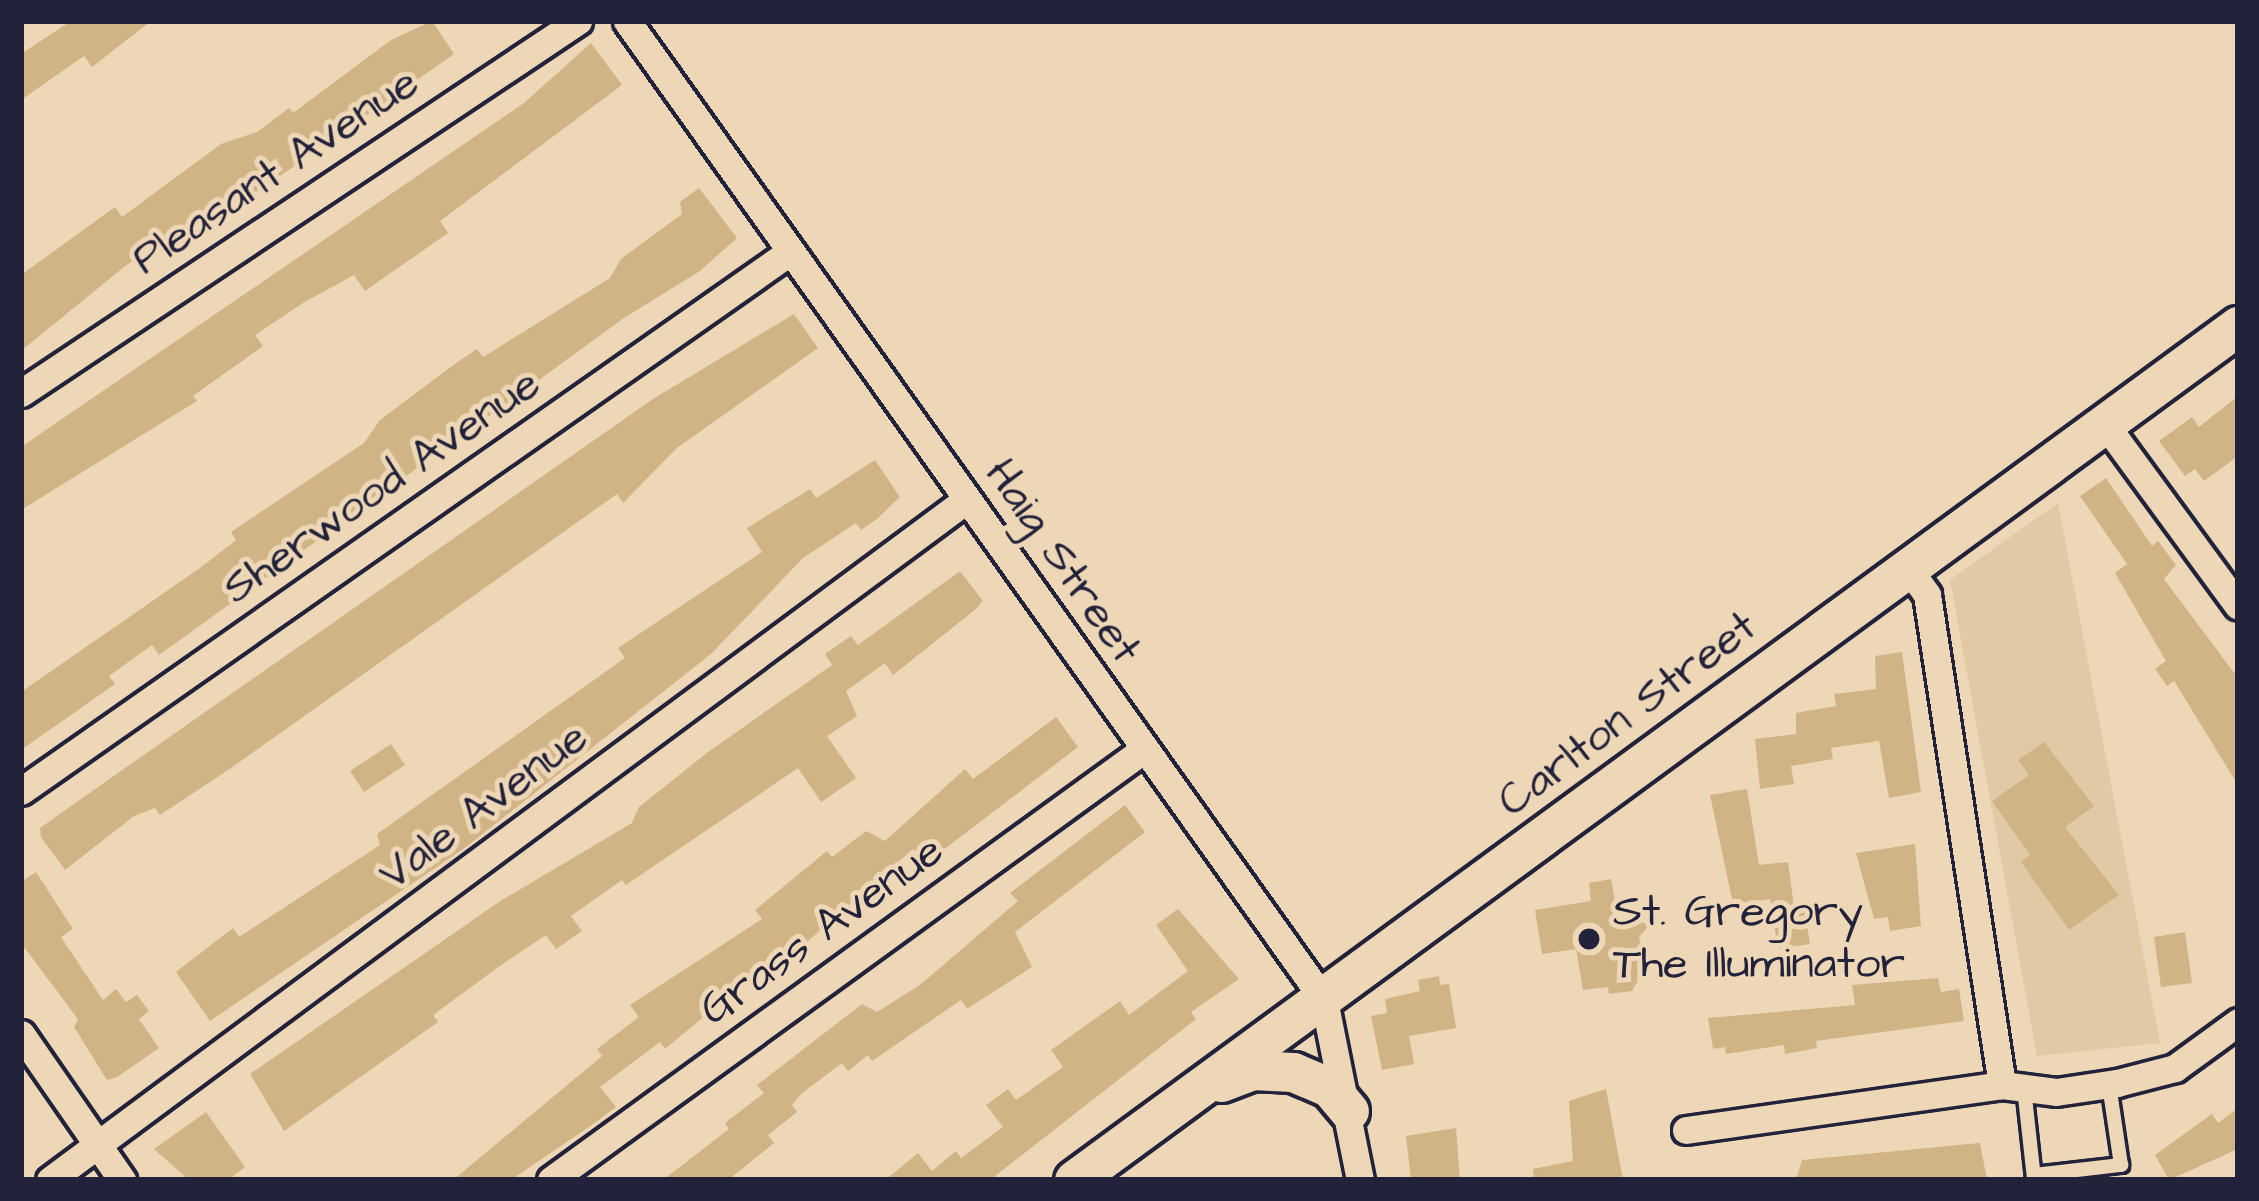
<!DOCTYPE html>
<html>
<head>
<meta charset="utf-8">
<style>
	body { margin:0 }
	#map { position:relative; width:2259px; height:1201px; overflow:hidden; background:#edd7b6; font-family:"Architects Daughter",sans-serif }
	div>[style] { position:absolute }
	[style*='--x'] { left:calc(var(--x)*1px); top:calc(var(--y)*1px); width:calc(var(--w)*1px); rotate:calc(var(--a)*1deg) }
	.built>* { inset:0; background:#e1c9a6 }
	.building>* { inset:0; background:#d1b486 }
	.roads { filter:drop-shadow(3px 0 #22223b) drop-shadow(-3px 0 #22223b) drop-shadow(0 3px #22223b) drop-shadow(0 -3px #22223b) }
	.lane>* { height:14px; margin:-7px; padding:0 7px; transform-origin:7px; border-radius:7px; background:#edd7b6 }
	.street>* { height:27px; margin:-13.5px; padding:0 13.5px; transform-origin:13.5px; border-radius:13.5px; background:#edd7b6 }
	.secondary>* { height:39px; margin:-19.5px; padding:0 19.5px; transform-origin:19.5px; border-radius:19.5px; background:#edd7b6 }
	.dots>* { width:33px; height:33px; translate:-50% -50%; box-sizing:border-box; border:6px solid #edd7b6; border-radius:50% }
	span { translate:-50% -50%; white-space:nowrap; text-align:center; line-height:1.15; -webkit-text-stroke:10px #edd7b6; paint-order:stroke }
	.street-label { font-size:45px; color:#22223b }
	.poi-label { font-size:45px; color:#22223b }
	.left { translate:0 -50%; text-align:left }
	.frame { position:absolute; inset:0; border:24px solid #22223b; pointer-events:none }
</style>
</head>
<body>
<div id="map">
	<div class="built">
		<i style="clip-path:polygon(2058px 503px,2160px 1043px,2037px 1056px,1950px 580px)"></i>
	</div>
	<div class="building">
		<i style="clip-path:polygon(71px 21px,151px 21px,92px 67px,84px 56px,21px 100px,21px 54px)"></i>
		<i style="clip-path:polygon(432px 21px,454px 54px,263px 188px,230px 206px,221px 202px,124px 267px,21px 351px,21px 275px,115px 207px,122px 217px,221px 144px,257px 132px,289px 108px,293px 113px,391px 40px)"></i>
		<i style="clip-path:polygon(591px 43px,622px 85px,440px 221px,448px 233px,365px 291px,354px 275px,303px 303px,255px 335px,263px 346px,193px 396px,197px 401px,21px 510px,21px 447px,524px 103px)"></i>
		<i style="clip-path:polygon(699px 188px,737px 238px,700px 271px,624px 318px,180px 640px,159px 655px,152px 645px,109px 676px,115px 684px,21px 750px,21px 692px,200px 568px,236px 540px,231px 532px,364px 443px,380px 420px,452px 366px,477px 349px,483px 357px,610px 278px,621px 259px,682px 214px,680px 202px)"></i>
		<i style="clip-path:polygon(794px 314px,818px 348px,677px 448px,623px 503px,617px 494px,231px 768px,160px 815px,155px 808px,134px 816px,65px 870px,41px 837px,40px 828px,98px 787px,653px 399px)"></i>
		<i style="clip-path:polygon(2238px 396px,2238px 456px,2204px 481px,2195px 469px,2185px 476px,2159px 441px,2192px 417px,2199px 427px)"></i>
		<i style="clip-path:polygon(875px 460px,900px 497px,878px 518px,861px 530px,856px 523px,803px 558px,711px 654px,466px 847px,210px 1021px,176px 972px,233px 928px,239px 937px,380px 845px,377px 834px,625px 658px,618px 648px,762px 552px,747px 528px,810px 489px,816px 498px)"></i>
		<i style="clip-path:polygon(2106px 478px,2152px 546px,2158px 541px,2176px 565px,2164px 579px,2238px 678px,2238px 785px,2174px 681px,2167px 686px,2155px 669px,2166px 661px,2115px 573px,2127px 564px,2080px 496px)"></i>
		<i style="clip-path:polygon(960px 571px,983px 601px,976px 609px,893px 675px,885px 663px,846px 691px,857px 716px,827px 736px,856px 778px,821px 802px,798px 768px,626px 885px,622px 880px,571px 916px,582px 931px,556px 949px,546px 935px,497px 968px,433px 1015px,438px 1022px,284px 1131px,250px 1074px,502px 900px,632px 823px,639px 807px,708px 752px,832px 665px,825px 654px,851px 636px,858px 645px)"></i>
		<i style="clip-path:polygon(1902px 652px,1921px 792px,1889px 798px,1879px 741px,1831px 748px,1833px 759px,1791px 766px,1794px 784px,1760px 789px,1755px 739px,1796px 734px,1796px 713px,1836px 706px,1834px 694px,1876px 689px,1875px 656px)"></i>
		<i style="clip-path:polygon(1056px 717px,1078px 747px,925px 864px,913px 849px,800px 948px,795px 941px,665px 1049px,660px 1042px,600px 1087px,616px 1107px,596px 1122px,511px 1180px,453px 1180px,602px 1056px,597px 1049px,639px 1017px,630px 1005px,762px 919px,755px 910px,827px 851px,832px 857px,866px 831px,885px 841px,965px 769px,973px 779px)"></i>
		<i style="clip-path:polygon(2044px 742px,2094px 806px,2065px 827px,2119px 895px,2069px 930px,2021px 862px,2030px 855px,1992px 801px,2029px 775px,2018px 760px)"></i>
		<i style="clip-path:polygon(391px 744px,405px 765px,364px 792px,350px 771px)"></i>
		<i style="clip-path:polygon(1747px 789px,1759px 865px,1788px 862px,1795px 914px,1805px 912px,1810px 944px,1778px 949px,1770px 899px,1733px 904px,1710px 795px)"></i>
		<i style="clip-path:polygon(1125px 805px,1145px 832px,1015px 932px,1032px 967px,967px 1009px,961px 1000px,872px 1061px,868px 1055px,848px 1071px,842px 1063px,802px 1093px,792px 1105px,797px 1112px,768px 1135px,774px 1143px,728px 1180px,663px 1180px,729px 1129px,725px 1123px,764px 1093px,757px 1085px,862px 1004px,877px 1012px,920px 985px,1018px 901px,1010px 893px)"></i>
		<i style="clip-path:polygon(1915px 844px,1921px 926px,1890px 931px,1888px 917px,1874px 919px,1856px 853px)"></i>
		<i style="clip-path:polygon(36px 872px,73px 929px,61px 937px,103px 1000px,116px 989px,126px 1002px,137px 995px,149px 1011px,139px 1019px,159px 1048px,117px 1077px,107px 1080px,74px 1027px,78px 1019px,21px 943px,21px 882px)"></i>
		<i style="clip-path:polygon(1611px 879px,1619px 925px,1652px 922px,1639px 937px,1646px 966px,1632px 991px,1609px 994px,1608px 987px,1583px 990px,1576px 949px,1542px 954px,1535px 910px,1591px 901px,1589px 883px)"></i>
		<i style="clip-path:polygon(1178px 909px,1239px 979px,1191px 1012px,1196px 1019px,990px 1180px,885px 1180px,918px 1153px,932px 1171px,956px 1151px,961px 1158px,1003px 1127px,986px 1105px,1008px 1089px,1016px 1100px,1063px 1067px,1051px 1050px,1120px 1001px,1129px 1015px,1188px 971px,1156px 925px)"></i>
		<i style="clip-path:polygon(2185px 932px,2192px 983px,2161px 987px,2154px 937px)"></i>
		<i style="clip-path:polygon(1439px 976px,1440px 985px,1449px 984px,1456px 1028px,1409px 1036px,1414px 1064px,1382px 1070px,1371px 1016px,1387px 1013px,1385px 999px,1420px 991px,1418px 980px)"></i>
		<i style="clip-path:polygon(1938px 978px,1941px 992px,1959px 989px,1964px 1021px,1816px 1041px,1817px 1048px,1785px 1054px,1784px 1045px,1726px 1054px,1725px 1047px,1713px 1049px,1708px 1018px,1855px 1005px,1852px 985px)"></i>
		<i style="clip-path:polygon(1606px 1089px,1623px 1180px,1534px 1180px,1533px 1169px,1573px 1161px,1569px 1101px)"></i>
		<i style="clip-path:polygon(2238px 1108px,2238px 1149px,2169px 1180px,2155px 1155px,2212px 1114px,2218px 1123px)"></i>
		<i style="clip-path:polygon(206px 1112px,245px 1167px,228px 1180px,189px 1180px,154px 1149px)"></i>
		<i style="clip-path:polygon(1456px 1128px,1460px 1180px,1411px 1180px,1406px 1136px)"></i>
		<i style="clip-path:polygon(1980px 1143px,1987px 1180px,1796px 1180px,1802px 1160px)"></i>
	</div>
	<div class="roads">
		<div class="lane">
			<i style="--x:2024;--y:1088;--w:91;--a:83.7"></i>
			<i style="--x:2034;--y:1175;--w:88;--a:-6.6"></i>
			<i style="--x:2121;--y:1165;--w:81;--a:-98.5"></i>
		</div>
		<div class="street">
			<i style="--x:627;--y:21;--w:1202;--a:54.55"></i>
			<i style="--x:1324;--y:1000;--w:184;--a:78.7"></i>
			<i style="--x:21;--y:393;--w:670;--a:-33.74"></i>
			<i style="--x:2105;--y:424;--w:225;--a:53.8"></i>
			<i style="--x:1907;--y:567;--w:34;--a:54"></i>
			<i style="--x:1927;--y:595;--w:496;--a:81.3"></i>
			<i style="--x:21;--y:791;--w:940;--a:-35.04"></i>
			<i style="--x:21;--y:1034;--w:178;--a:55.3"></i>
			<i style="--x:1686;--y:1130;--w:319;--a:-8.1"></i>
			<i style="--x:2002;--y:1085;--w:54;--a:7.4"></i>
			<i style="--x:2056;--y:1092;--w:62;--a:-8.4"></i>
			<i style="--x:2117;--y:1083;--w:60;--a:-14.5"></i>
			<i style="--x:2175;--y:1068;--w:78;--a:-36.1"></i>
			<i style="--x:50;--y:1180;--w:1141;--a:-36.59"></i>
			<i style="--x:551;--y:1180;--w:732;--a:-35.99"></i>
		</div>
		<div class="secondary">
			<i style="--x:1221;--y:1082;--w:33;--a:-21"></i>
			<i style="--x:1252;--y:1070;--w:41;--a:2.8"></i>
			<i style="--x:1293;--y:1072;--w:39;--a:23"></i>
			<i style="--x:1329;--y:1087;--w:31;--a:50"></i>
			<i style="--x:1074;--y:1180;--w:1444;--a:-36.27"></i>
		</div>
	</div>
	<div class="dots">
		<i style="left:1589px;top:939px;background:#22223b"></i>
	</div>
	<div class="street-label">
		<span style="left:276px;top:172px;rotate:-34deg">Pleasant Avenue</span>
		<span style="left:382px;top:487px;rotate:-35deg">Sherwood Avenue</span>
		<span style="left:1062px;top:562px;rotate:55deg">Haig Street</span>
		<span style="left:1628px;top:715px;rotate:-37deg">Carlton Street</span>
		<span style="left:484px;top:807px;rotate:-37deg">Vale Avenue</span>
		<span style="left:822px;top:931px;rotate:-36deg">Grass Avenue</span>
	</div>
	<div class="poi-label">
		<span class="left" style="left:1613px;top:939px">St. Gregory<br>The Illuminator</span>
	</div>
	<div class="frame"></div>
</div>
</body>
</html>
